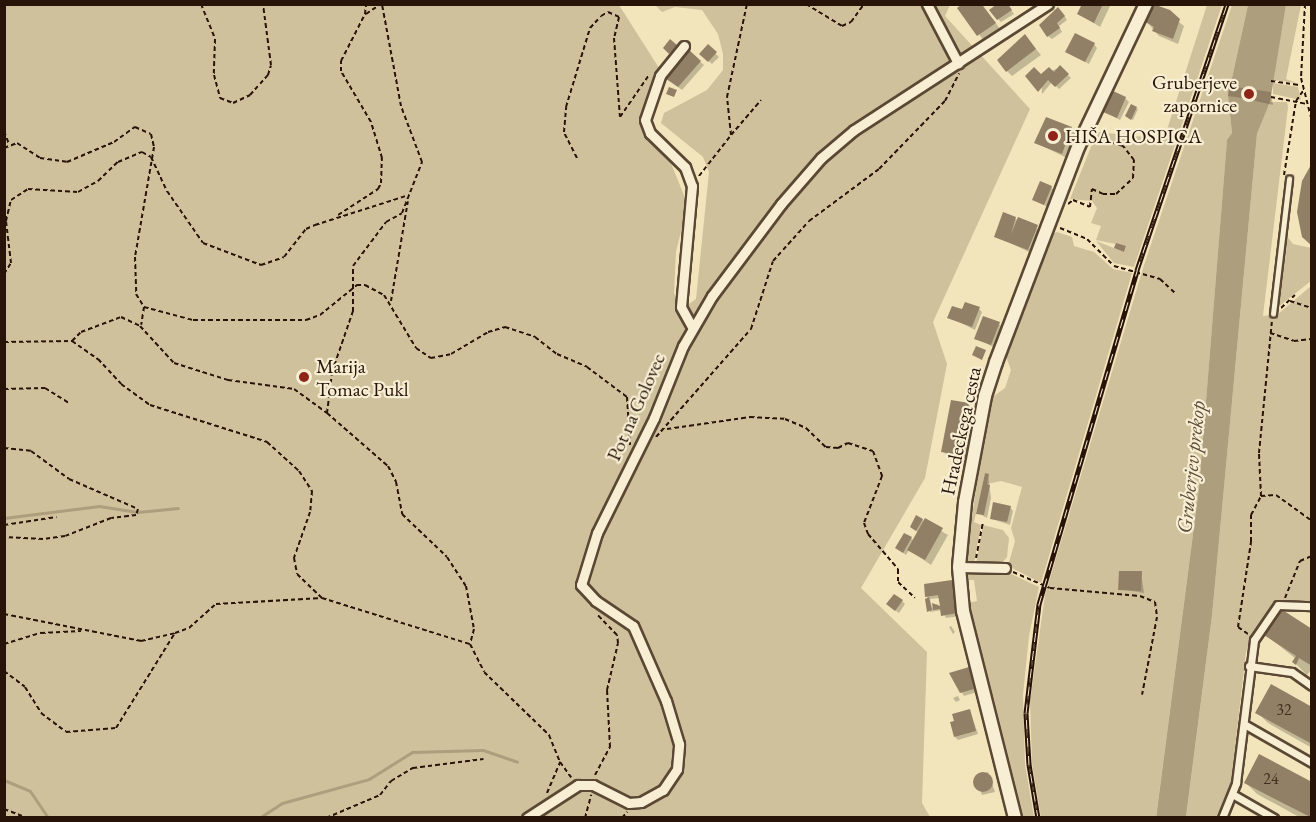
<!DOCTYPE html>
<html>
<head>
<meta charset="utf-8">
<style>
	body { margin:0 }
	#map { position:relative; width:1316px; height:822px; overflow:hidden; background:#f2e5bb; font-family:"EB Garamond",serif }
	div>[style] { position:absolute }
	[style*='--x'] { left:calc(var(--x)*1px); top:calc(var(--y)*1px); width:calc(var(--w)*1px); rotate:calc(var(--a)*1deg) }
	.green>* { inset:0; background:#cfc19c }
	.water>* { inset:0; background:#ad9e7e }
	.shadow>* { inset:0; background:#0003 }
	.stream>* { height:3px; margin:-1.5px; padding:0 1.5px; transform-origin:1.5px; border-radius:1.5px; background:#ad9e7e }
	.building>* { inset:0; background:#918065 }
	.round { border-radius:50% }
	.path>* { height:2px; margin-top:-1px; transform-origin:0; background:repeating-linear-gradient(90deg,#271307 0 4.5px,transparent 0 7.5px) }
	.roads { filter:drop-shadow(2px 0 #5a4834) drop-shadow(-2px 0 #5a4834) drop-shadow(0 2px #5a4834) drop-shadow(0 -2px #5a4834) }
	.service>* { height:4.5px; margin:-2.25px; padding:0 2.25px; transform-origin:2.25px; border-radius:2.25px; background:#f7eed3 }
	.pedestrian>* { height:7px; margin:-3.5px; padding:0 3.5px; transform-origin:3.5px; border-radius:3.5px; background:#f7eed3 }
	.minor>* { height:9px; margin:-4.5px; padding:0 4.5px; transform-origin:4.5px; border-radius:4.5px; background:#f7eed3 }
	.tertiary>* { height:12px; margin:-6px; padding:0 6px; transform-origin:6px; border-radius:6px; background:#f7eed3 }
	.rail>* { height:5px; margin-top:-2.5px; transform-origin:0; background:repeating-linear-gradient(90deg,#f7eed3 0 9px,#271307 0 18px); box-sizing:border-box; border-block:2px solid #271307 }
	.dots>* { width:16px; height:16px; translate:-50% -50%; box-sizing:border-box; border:3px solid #f7eed3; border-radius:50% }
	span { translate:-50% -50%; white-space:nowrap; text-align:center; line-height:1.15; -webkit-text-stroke:4.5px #f7eed3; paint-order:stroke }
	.number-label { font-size:16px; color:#422e1e }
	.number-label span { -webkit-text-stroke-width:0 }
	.poi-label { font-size:20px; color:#271307 }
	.right { translate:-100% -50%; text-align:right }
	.left { translate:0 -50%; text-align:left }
	.street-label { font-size:20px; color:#271307 }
	.water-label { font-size:21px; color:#5d4b37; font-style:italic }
	.frame { position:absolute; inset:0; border:6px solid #271307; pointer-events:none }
</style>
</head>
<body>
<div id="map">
	<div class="green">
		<i style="clip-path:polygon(5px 5px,619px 5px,659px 68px,653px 113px,644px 128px,666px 151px,688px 205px,676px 251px,674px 293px,683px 308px,696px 299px,709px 172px,703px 157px,661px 123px,664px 113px,707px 90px,723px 70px,723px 54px,718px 34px,702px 10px,675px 7px,662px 12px,655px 5px,950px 5px,945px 16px,1030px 109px,933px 322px,947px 364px,925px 478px,861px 588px,927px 652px,922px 803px,930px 817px,5px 818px)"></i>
		<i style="clip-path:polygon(1207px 5px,1222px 5px,1134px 267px,1114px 263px,1096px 241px,1124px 252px,1126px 246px,1096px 240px,1101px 226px,1091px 223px,1097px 208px,1092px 201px,1070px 199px,1097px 132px,1164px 139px)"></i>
		<i style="clip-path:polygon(1232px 5px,1248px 5px,1228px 96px,1232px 133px,1227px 141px,1199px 488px,1156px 817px,1041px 818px,1032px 763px,1030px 701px,1045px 595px,1144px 265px)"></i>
		<i style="clip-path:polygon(1286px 5px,1301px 5px,1286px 79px,1297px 83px,1273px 80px)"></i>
		<i style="clip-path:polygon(1273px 83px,1298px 87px,1301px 100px,1273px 94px)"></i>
		<i style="clip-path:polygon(1270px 102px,1287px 102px,1288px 107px,1263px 316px,1278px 314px,1311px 286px,1311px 602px,1278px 601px,1256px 628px,1246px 652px,1230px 791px,1218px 817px,1186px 818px,1212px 616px,1257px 134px)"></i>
		<i style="clip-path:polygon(1057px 232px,1072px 237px,1074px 246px,1094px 252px,1113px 269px,1132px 273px,1041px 583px,1008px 566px,1015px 541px,1011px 528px,1022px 487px,1001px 481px,987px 484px,988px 474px,985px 473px,974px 522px,981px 525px,974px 564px,965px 561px,990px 399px,1005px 388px,1011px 370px,1005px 354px,1050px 235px)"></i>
		<i style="clip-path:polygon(1286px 235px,1293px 244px,1311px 248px,1311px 281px,1278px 307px)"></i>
		<i style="clip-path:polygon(983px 525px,1003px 530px,1009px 538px,1007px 557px,1001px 564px,976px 564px)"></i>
		<i style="clip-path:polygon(1003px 570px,1039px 587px,1029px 636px,1023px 695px,1025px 764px,1034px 817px,1021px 817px,968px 603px,977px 601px,974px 580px,967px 580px,967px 571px)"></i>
	</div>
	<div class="water">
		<i style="clip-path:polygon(1248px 5px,1286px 5px,1270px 102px,1257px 134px,1212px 616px,1186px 817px,1156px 818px,1199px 488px,1227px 140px,1232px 133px,1228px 96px)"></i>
	</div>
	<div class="shadow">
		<i style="clip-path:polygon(963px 4px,982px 4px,1000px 29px,984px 41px,959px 8px)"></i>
		<i style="clip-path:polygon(1007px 4px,1014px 14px,1001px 22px,998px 19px)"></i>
		<i style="clip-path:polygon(1084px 4px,1111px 4px,1100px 27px,1079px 14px)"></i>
		<i style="clip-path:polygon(1156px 4px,1184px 26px,1178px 44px,1159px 36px,1146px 21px)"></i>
		<i style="clip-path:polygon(1062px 12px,1067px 20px,1059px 26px,1062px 32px,1052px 39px,1048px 36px)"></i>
		<i style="clip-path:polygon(1025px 36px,1041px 55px,1012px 76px,1007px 71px,1013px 45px)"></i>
		<i style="clip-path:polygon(1094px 44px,1097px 48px,1089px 64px,1067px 52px)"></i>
		<i style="clip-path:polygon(708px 46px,719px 57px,712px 64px,701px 54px)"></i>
		<i style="clip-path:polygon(688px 51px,704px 65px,682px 90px,667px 79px)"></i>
		<i style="clip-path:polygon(1060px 67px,1071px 78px,1059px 89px,1052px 82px,1042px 94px,1041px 76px)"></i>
		<i style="clip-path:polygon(1271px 94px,1273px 105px,1229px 95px)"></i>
		<i style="clip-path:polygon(1125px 98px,1129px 102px,1120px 120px,1105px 112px)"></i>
		<i style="clip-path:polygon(1131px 106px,1138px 109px,1133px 120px,1128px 117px)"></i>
		<i style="clip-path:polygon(1071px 128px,1077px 133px,1067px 158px,1036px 143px)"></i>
		<i style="clip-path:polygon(1051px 187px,1054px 190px,1048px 207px,1034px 200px)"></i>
		<i style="clip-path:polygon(1004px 214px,1042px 231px,1033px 254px,996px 236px)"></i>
		<i style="clip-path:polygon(979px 309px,982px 312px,975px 330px,949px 317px)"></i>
		<i style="clip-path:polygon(999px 324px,1002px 327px,995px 348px,976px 338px)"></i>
		<i style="clip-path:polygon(968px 404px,980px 416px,970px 466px,954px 463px,943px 451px)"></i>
		<i style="clip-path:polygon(988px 475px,991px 498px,987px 518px,978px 513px)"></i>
		<i style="clip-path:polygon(1010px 507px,1013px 511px,1010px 525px,992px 519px)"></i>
		<i style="clip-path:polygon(922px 520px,948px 535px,931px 565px,909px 550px,906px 555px,897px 548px,911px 538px,914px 541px,919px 533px,911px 527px)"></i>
		<i style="clip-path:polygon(1141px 573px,1144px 593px,1120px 589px)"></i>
		<i style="clip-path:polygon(evenodd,952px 582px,959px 616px,946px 618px,942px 610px,930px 612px,927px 596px,952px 582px,940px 598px,941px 608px,937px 604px,932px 608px,930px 599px,940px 598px)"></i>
		<i style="clip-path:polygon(902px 601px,905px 604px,899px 613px,891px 607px)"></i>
		<i style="clip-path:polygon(951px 626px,955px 632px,953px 634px,949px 627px)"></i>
		<i style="clip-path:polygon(1312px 631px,1312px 669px,1307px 675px,1294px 662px,1296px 659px,1266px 635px)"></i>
		<i style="clip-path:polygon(968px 669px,977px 692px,964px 696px,951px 674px)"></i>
		<i style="clip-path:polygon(958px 696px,960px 700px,956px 702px,953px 698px)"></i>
		<i style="clip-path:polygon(1312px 709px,1312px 748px,1268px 723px,1257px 712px)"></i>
		<i style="clip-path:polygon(970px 711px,978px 734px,958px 740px,955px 737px)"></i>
		<i style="clip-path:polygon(988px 772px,995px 792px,982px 795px,975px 776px)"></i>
		<i style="clip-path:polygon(1246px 783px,1312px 818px,1301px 818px,1257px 794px)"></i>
	</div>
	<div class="stream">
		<i style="--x:4;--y:518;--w:96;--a:-7.2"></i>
		<i style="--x:99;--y:506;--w:39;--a:9"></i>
		<i style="--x:138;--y:512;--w:40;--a:-5.7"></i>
		<i style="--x:4;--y:780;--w:28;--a:23"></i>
		<i style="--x:30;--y:791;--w:32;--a:56"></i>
		<i style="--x:190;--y:818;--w:9;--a:0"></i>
		<i style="--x:259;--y:818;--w:27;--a:-33"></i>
		<i style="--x:282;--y:803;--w:90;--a:-15.4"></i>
		<i style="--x:369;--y:779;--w:51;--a:-32.1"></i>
		<i style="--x:412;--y:752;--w:71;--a:-1.6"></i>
		<i style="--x:483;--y:750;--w:36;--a:19"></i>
	</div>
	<div class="building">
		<i style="clip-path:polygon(997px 4px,1008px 4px,1012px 10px,997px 20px,989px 10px)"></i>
		<i style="clip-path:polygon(1082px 4px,1103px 4px,1094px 23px,1077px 14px)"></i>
		<i style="clip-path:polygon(1153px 4px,1170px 10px,1180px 19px,1173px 39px,1152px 31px,1154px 27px,1144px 21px)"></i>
		<i style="clip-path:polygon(961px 5px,982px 5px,996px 23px,977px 36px,957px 8px)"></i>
		<i style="clip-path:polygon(1058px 7px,1065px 16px,1057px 23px,1060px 28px,1047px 37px,1039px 25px)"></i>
		<i style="clip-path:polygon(1075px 33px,1095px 43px,1085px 62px,1065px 52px)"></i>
		<i style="clip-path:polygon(1025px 34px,1036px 49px,1006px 72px,997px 60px)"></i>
		<i style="clip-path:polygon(670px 39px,677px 45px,669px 54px,663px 48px)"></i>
		<i style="clip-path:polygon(708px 44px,717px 52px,708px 62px,699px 54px)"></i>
		<i style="clip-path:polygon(688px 49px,701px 61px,678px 87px,662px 76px)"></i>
		<i style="clip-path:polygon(1060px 65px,1069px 74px,1055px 87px,1048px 80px,1038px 92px,1025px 76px,1034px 67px,1041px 74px,1049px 67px,1054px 72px)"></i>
		<i style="clip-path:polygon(1229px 86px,1271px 92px,1270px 102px,1228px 96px)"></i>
		<i style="clip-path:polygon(669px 87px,677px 90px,674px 97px,666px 94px)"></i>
		<i style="clip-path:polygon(1113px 91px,1126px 97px,1117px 118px,1103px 112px)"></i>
		<i style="clip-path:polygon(1131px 104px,1137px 107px,1131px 120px,1125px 116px)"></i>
		<i style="clip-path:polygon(1046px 117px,1072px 127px,1062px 154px,1034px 143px)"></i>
		<i style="clip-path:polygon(1312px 163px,1312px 246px,1302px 237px,1297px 212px,1302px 181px)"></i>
		<i style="clip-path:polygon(1040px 181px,1052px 186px,1044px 205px,1032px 200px)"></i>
		<i style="clip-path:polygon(1003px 212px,1016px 217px,1011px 234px,1018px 217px,1038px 225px,1028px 250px,994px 237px)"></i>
		<i style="clip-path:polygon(1116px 243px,1126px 246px,1124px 252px,1114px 248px)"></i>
		<i style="clip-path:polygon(965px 302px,980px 307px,972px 327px,947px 318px,952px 306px,962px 309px)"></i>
		<i style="clip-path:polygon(983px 316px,1000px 322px,991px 345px,974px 339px)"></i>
		<i style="clip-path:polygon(976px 346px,986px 350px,982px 360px,972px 355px)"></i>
		<i style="clip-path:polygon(951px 400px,969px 403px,959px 455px,941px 452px)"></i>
		<i style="clip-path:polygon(985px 473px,989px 474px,987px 484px,990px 485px,984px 515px,976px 514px)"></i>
		<i style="clip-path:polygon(993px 502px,1011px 506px,1007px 522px,990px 519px)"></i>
		<i style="clip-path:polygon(916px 515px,923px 519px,916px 531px,910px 527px)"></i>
		<i style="clip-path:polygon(925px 518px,943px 528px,925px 560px,907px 550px)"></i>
		<i style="clip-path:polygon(904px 533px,912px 537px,903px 553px,895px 548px)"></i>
		<i style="clip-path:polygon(1119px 571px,1142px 571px,1141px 591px,1118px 590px)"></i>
		<i style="clip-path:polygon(952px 580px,957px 613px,941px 616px,940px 609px,933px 610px,932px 603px,940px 606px,938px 595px,925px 597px,924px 584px)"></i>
		<i style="clip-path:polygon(894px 594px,903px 600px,895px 611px,886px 604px)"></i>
		<i style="clip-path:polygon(929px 597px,932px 610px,927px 612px,925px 599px)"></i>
		<i style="clip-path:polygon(1281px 609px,1312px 629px,1312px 666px,1299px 658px,1296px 665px,1292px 662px,1296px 656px,1264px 635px)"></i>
		<i style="clip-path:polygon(969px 667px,974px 689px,960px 693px,949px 673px)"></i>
		<i style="clip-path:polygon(1271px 684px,1312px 707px,1312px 744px,1255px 713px)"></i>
		<i style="clip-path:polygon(970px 709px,976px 731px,954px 737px,950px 722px,954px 721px,952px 714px)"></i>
		<i style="clip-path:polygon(1259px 754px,1312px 782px,1312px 818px,1244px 783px)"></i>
		<i class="round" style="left:973px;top:772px;width:20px;height:20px"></i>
	</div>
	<div class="path">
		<i style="--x:201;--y:4;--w:38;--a:68"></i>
		<i style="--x:215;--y:39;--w:36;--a:92"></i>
		<i style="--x:214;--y:75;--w:24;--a:75"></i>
		<i style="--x:220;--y:98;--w:14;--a:21"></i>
		<i style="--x:233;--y:103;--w:19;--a:-25"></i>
		<i style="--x:250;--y:95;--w:27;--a:-48"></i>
		<i style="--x:268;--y:75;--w:10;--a:-73"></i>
		<i style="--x:271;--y:65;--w:62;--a:-97.5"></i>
		<i style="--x:806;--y:4;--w:42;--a:31.4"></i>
		<i style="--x:842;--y:26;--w:10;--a:-24"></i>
		<i style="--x:851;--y:22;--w:22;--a:-54"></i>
		<i style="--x:1305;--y:4;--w:74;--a:93.1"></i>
		<i style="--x:1301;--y:78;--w:44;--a:75.7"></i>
		<i style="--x:366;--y:14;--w:18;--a:-34"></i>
		<i style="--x:1271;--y:81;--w:30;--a:8"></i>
		<i style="--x:1271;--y:97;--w:36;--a:11"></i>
		<i style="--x:4;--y:131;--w:14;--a:69"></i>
		<i style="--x:731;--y:135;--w:46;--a:-49.4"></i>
		<i style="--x:4;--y:148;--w:14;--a:-21"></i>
		<i style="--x:17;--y:143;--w:27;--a:33"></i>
		<i style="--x:40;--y:158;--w:27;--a:8"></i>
		<i style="--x:67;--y:162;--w:51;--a:-23.1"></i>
		<i style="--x:114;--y:142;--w:26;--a:-36"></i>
		<i style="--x:135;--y:127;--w:17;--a:24"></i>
		<i style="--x:151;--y:134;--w:13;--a:77"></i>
		<i style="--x:154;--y:147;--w:112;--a:99.8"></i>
		<i style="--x:135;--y:257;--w:37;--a:88"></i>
		<i style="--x:136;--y:294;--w:15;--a:58"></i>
		<i style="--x:144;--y:307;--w:18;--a:99"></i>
		<i style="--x:577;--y:158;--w:29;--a:-117"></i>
		<i style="--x:564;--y:132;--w:25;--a:-85"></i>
		<i style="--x:566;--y:107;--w:83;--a:-73.1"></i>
		<i style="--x:590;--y:28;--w:16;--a:-47"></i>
		<i style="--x:601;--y:16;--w:8;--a:-30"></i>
		<i style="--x:608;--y:12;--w:12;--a:24"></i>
		<i style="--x:619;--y:17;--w:22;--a:103"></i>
		<i style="--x:614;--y:38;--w:79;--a:85.7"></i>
		<i style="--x:620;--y:117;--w:51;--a:-55.4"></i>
		<i style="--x:1284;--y:175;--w:75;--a:-80.8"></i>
		<i style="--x:1296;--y:101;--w:12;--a:-55"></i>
		<i style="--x:699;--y:176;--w:52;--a:-52"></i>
		<i style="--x:731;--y:135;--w:38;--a:-96"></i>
		<i style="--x:727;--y:97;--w:95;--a:-77.9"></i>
		<i style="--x:1068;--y:204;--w:6;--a:-39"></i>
		<i style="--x:1073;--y:200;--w:18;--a:22"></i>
		<i style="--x:1090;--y:207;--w:18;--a:-84"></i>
		<i style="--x:1092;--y:189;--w:12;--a:24"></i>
		<i style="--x:1103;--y:194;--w:13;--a:0"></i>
		<i style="--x:1116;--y:194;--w:23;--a:-43"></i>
		<i style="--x:1133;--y:178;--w:18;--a:-87"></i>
		<i style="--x:1134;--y:160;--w:18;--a:-128"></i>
		<i style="--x:1123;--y:146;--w:14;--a:-163"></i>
		<i style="--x:1110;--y:142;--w:20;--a:174"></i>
		<i style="--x:338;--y:215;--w:48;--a:-33"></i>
		<i style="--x:378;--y:189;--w:7;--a:-63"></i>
		<i style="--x:381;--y:183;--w:25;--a:-88"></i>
		<i style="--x:382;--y:158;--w:38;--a:-107"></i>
		<i style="--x:371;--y:122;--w:59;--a:-120.5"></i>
		<i style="--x:341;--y:71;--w:10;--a:-90"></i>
		<i style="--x:341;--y:61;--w:53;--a:-62.9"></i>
		<i style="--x:365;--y:14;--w:10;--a:-84"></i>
		<i style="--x:1060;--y:228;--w:29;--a:22"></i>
		<i style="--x:1087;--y:239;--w:38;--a:45"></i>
		<i style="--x:1114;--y:266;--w:48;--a:15.8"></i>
		<i style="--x:1160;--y:279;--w:22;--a:43"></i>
		<i style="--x:4;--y:274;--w:13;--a:-58"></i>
		<i style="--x:11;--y:263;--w:42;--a:-96.8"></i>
		<i style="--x:6;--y:221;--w:22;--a:-77"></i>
		<i style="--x:11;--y:200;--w:20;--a:-33"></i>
		<i style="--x:28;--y:189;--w:50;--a:3.4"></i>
		<i style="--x:78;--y:192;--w:23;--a:-29"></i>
		<i style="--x:98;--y:181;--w:28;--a:-44"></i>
		<i style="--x:118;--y:162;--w:26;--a:-23"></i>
		<i style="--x:142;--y:152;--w:10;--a:29"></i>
		<i style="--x:151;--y:157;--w:38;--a:65"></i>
		<i style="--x:167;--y:191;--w:63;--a:55.3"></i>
		<i style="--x:203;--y:243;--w:62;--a:20.8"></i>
		<i style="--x:261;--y:265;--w:24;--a:-19"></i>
		<i style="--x:284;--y:257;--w:36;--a:-52"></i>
		<i style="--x:306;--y:229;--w:10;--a:-24"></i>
		<i style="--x:315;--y:225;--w:99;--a:-17.7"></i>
		<i style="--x:391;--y:301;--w:101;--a:-80.4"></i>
		<i style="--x:1290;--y:301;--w:23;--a:18"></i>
		<i style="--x:144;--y:307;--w:51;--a:14.9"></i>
		<i style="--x:193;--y:320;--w:113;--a:0"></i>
		<i style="--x:306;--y:320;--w:15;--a:-20"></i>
		<i style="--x:320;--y:315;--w:48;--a:-39"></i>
		<i style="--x:357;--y:285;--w:8;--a:0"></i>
		<i style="--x:365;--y:285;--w:21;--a:28"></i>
		<i style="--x:384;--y:295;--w:62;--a:58.9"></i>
		<i style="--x:416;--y:348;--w:18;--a:34"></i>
		<i style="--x:431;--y:358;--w:20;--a:-11"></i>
		<i style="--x:451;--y:354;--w:43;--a:-30.7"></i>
		<i style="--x:488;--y:332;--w:18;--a:-16"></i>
		<i style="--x:505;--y:327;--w:32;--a:18"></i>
		<i style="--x:535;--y:337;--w:28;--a:38"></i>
		<i style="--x:557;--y:354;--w:33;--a:23"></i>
		<i style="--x:587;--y:367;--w:50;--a:36.9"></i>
		<i style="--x:627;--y:397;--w:48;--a:86.4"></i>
		<i style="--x:1281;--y:308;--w:19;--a:-43"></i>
		<i style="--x:1270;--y:333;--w:25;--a:18"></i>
		<i style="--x:1294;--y:341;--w:17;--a:-7"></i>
		<i style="--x:72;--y:341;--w:13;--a:-45"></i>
		<i style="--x:81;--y:332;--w:43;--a:-20.6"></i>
		<i style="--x:121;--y:317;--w:21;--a:25"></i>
		<i style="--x:140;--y:326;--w:50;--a:47.4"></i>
		<i style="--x:174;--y:363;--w:57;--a:17.5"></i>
		<i style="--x:228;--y:380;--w:67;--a:7.8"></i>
		<i style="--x:294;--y:389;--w:41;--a:36"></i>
		<i style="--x:327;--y:413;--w:81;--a:41"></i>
		<i style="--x:388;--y:466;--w:18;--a:63"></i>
		<i style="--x:396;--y:482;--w:33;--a:79"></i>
		<i style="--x:402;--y:514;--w:62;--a:43.7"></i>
		<i style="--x:447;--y:557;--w:35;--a:57"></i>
		<i style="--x:466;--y:586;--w:44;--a:79.5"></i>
		<i style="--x:474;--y:629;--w:16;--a:105"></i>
		<i style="--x:4;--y:342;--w:68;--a:-0.8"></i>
		<i style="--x:72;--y:341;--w:32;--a:35"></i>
		<i style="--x:98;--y:359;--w:34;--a:47"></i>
		<i style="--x:121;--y:384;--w:36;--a:36"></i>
		<i style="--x:150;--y:405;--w:123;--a:17.5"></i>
		<i style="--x:267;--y:442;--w:43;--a:42.2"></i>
		<i style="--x:299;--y:471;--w:24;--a:57"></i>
		<i style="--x:312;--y:491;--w:21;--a:95"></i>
		<i style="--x:310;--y:512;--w:49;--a:109.2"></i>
		<i style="--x:294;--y:558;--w:16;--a:79"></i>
		<i style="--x:297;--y:574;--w:35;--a:44"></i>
		<i style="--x:322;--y:598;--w:155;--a:17.3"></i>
		<i style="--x:470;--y:644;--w:31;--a:63"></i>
		<i style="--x:484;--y:672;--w:91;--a:44.1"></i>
		<i style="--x:549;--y:735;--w:29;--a:68"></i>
		<i style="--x:560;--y:762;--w:19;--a:54"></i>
		<i style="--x:4;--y:389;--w:41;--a:-1.4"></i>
		<i style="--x:45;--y:388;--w:28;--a:32"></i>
		<i style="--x:1312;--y:403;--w:1;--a:90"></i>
		<i style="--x:327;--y:413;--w:41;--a:-83"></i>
		<i style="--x:332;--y:372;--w:65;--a:-71"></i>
		<i style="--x:353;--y:311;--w:45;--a:-90"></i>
		<i style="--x:353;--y:266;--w:55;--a:-53.1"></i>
		<i style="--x:386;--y:222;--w:18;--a:-29"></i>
		<i style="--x:402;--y:213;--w:55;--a:-68.6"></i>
		<i style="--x:422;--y:162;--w:60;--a:-110.6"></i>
		<i style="--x:401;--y:106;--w:104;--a:-100.6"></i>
		<i style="--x:667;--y:429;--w:84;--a:-8.2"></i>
		<i style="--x:750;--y:417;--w:35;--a:3"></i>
		<i style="--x:785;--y:419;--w:23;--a:23"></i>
		<i style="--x:806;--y:428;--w:28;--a:44"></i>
		<i style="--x:826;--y:447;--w:12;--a:5"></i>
		<i style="--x:838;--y:448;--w:11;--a:-27"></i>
		<i style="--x:848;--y:443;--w:26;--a:18"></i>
		<i style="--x:873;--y:451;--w:27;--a:70"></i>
		<i style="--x:882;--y:476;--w:50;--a:111"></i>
		<i style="--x:864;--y:523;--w:12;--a:70"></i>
		<i style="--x:868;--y:534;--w:46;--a:49.4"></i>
		<i style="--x:898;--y:569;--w:13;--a:90"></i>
		<i style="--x:898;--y:582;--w:23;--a:43"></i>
		<i style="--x:1310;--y:429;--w:2;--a:-27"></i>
		<i style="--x:656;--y:437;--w:144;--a:-48.7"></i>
		<i style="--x:751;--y:329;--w:71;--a:-72.1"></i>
		<i style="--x:773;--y:261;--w:54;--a:-48"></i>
		<i style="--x:809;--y:221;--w:87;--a:-36.6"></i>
		<i style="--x:879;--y:169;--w:95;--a:-45.9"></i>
		<i style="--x:945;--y:101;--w:31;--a:-63"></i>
		<i style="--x:4;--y:448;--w:27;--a:6"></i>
		<i style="--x:31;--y:451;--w:47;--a:36.4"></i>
		<i style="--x:69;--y:479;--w:75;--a:23.5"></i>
		<i style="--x:138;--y:509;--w:6;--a:108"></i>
		<i style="--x:136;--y:515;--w:25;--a:173"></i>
		<i style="--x:111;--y:518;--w:49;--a:158.6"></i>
		<i style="--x:65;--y:536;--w:22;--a:172"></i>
		<i style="--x:43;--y:539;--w:39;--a:-177"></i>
		<i style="--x:1261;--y:496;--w:15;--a:-4"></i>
		<i style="--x:1276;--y:495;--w:44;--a:35.8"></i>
		<i style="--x:4;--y:525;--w:53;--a:-8.7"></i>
		<i style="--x:976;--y:558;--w:37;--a:-79"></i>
		<i style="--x:1013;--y:572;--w:40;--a:23.4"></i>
		<i style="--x:1050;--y:588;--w:90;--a:5.1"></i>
		<i style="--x:1140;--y:596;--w:16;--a:22"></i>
		<i style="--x:1155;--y:602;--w:15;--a:82"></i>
		<i style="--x:1157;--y:617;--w:79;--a:100.9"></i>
		<i style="--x:1285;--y:598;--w:40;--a:-68"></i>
		<i style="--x:1300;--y:561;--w:13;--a:-23"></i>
		<i style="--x:4;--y:614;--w:140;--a:11.1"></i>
		<i style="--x:141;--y:641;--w:35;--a:-13"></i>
		<i style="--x:1248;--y:634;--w:12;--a:-145"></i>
		<i style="--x:1238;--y:627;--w:86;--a:-81.3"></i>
		<i style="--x:1251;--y:542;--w:27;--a:-90"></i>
		<i style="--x:1251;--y:515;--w:21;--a:-62"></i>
		<i style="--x:1261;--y:496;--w:43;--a:-92.7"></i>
		<i style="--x:1259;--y:453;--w:134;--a:-84.4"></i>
		<i style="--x:4;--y:644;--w:39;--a:-17"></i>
		<i style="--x:41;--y:633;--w:40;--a:-2.9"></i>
		<i style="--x:4;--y:671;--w:26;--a:37"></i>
		<i style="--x:25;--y:687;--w:31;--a:58"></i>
		<i style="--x:41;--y:713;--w:31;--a:37"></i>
		<i style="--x:66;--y:732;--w:50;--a:-4.6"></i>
		<i style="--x:116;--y:728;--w:112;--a:-58.2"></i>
		<i style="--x:175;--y:633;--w:15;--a:-20"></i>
		<i style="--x:189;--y:628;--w:36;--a:-42"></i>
		<i style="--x:216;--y:604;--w:106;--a:-3.2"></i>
		<i style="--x:595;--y:775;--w:32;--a:-62"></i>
		<i style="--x:610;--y:747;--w:57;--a:-93"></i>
		<i style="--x:607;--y:690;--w:48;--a:-76.8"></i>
		<i style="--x:618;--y:643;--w:8;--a:-97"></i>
		<i style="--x:617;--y:635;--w:28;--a:-134"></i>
		<i style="--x:547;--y:793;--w:34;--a:-67"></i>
		<i style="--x:4;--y:809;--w:25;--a:21"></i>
		<i style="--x:326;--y:818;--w:59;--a:-23.1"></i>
		<i style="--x:380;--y:795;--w:18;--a:-52"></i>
		<i style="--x:391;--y:781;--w:26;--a:-31"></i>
		<i style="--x:413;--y:768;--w:71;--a:-7.3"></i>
		<i style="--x:585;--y:818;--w:24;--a:-75"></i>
		<i style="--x:622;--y:818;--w:8;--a:-50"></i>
	</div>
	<div class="roads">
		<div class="service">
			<i style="--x:1273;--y:314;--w:136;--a:-83.2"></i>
		</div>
		<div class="pedestrian">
			<i style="--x:1249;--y:666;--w:43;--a:7.9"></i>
			<i style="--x:1292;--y:672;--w:24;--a:35"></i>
			<i style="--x:1244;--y:724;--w:78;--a:29.8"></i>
			<i style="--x:1234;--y:795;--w:46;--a:29.9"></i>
			<i style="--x:1222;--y:818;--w:38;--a:-68"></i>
			<i style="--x:1236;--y:783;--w:144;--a:-82.8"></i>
			<i style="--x:1254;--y:640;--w:42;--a:-55.6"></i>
			<i style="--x:1278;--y:605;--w:34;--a:2"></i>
		</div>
		<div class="minor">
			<i style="--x:927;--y:4;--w:67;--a:62.3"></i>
			<i style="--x:684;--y:46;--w:38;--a:129"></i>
			<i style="--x:660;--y:76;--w:46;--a:108.8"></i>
			<i style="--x:645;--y:120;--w:14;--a:69"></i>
			<i style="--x:650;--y:133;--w:49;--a:44.2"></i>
			<i style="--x:685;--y:167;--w:20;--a:70"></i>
			<i style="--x:692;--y:186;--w:121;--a:95.2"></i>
			<i style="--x:681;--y:307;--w:23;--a:61"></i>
			<i style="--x:959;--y:567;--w:46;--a:1.2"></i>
			<i style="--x:527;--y:818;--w:61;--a:-32.9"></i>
			<i style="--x:578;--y:785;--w:15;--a:0"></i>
			<i style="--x:593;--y:785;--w:40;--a:26.6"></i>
			<i style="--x:629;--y:803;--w:12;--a:-5"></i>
			<i style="--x:641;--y:802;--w:25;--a:-29"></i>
			<i style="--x:663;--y:790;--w:25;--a:-56"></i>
			<i style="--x:677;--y:769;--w:25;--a:-85"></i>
			<i style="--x:679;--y:744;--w:45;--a:-106.8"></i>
			<i style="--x:666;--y:701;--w:82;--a:-113.7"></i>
			<i style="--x:633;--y:626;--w:45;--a:-146"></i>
			<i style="--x:596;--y:601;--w:22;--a:-133"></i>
			<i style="--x:581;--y:585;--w:54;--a:-72.9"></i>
			<i style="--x:597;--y:533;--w:128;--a:-63.6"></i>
			<i style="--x:654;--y:418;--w:78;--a:-68.1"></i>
			<i style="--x:683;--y:346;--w:58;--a:-59.9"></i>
			<i style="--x:712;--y:296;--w:115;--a:-53.1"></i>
			<i style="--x:781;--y:204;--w:61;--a:-49"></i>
			<i style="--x:821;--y:158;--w:43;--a:-40.3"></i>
			<i style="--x:854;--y:130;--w:231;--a:-33"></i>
		</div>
		<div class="tertiary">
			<i style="--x:1015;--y:818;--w:213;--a:-104.1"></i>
			<i style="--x:963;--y:611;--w:44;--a:-95.2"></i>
			<i style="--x:959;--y:567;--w:65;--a:-84.7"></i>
			<i style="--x:965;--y:502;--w:108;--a:-79.3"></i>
			<i style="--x:985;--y:396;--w:36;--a:-72"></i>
			<i style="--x:996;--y:362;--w:232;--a:-69.1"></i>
			<i style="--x:1079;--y:145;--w:156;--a:-64.6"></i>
		</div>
	</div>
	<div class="rail">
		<i style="--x:1038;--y:818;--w:55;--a:-99.5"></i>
		<i style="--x:1029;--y:764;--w:51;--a:-93.4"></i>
		<i style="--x:1026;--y:713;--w:110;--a:-83.2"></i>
		<i style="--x:1039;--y:604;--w:348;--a:-73.6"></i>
		<i style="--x:1137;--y:270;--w:281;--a:-71.3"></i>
	</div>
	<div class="dots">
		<i style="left:1249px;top:94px;background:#8f2418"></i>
		<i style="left:1053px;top:136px;background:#8f2418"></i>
		<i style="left:304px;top:377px;background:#8f2418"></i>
	</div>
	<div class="number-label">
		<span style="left:1284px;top:710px">32</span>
		<span style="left:1271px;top:779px">24</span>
	</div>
	<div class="poi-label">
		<span class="right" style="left:1237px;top:94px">Gruberjeve<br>zapornice</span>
		<span class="left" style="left:1065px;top:136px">HIŠA HOSPICA</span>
		<span class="left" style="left:316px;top:378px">Marija<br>Tomac Pukl</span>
	</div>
	<div class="street-label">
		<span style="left:636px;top:407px;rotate:-66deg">Pot na Golovec</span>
		<span style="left:961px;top:431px;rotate:-78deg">Hradeckega cesta</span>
	</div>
	<div class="water-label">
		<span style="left:1191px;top:467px;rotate:-84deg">Gruberjev prekop</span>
	</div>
	<div class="frame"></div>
</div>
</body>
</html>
